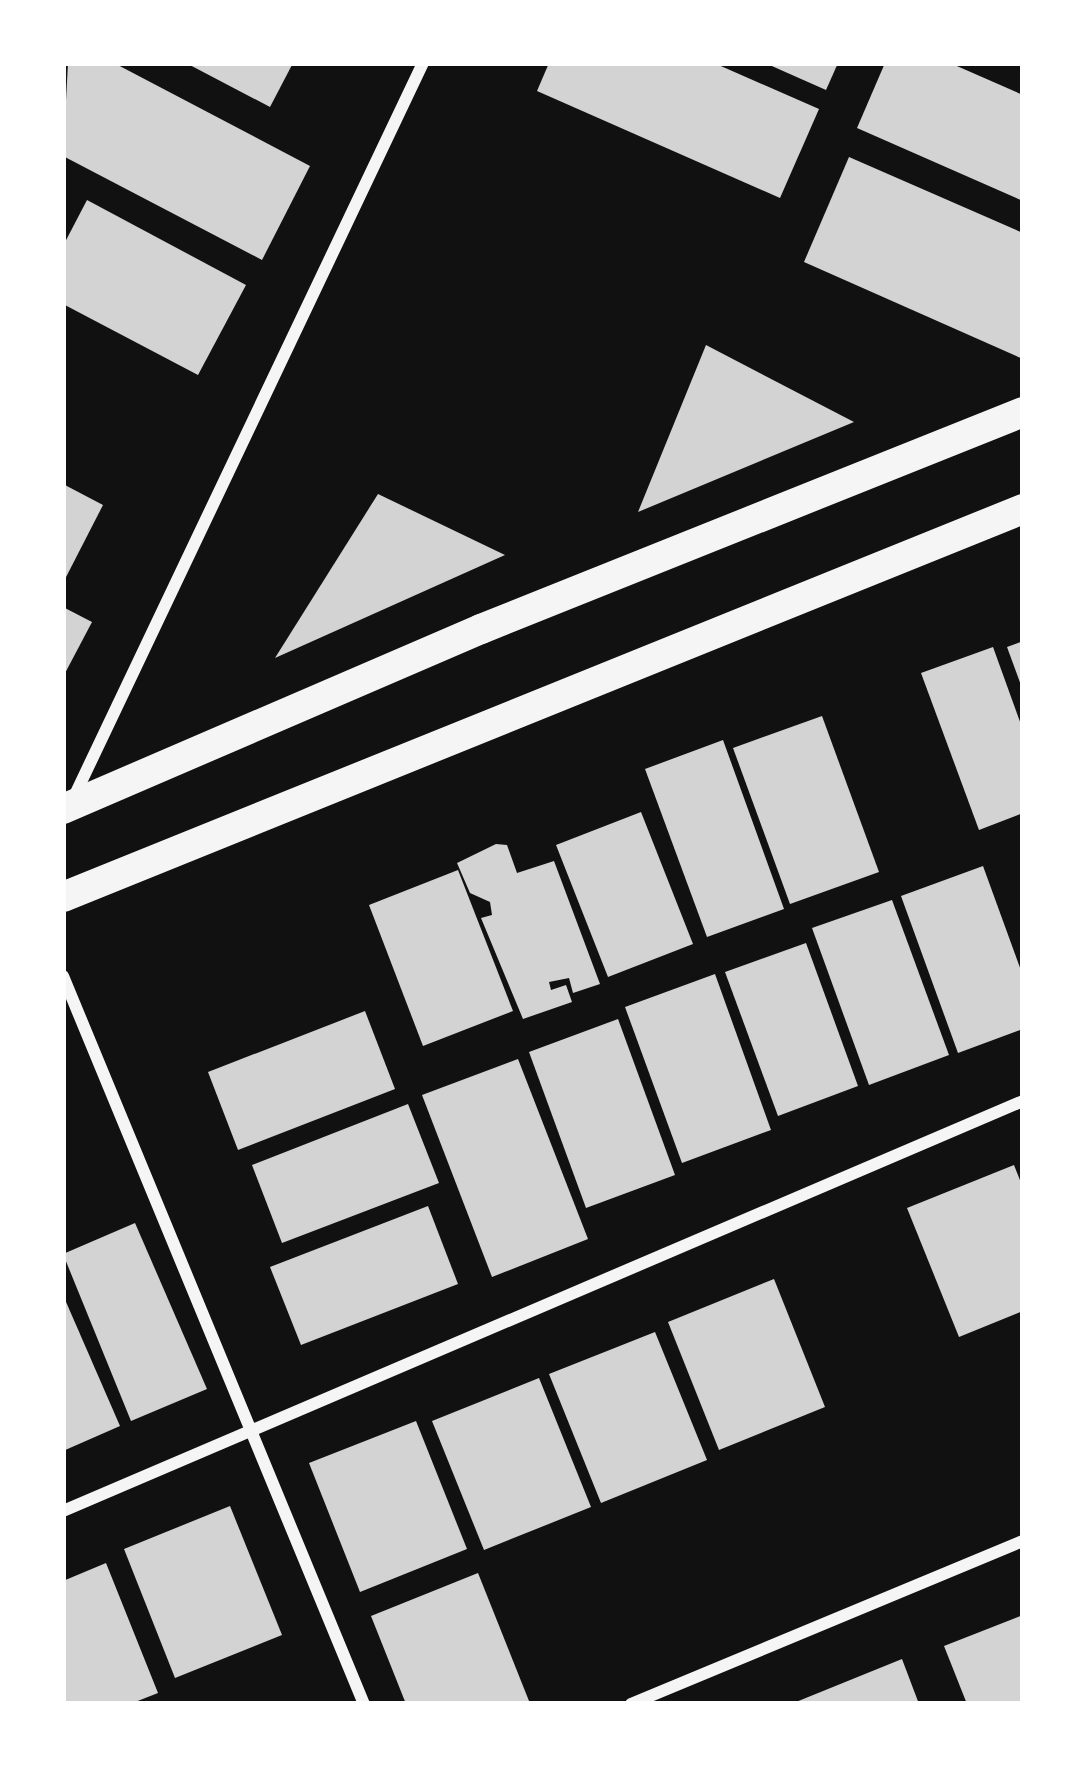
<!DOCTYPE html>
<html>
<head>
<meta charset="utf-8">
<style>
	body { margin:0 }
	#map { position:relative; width:1086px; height:1767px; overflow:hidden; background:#111; font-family:"Alegreya Sans",sans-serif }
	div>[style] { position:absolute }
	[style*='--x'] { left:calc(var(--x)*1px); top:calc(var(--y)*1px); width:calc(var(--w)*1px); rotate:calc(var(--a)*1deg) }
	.building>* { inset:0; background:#d3d3d3 }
	.minor>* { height:12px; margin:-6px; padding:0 6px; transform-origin:6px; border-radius:6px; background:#f5f5f5 }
	.primary>* { height:30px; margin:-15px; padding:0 15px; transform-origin:15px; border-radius:15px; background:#f5f5f5 }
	span { translate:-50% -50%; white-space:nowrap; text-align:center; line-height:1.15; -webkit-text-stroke:12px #fff; paint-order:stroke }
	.frame { position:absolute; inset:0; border:66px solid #fff; pointer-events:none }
</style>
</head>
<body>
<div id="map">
	<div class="building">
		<i style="clip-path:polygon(68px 63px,114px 63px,310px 166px,262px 260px,63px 156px)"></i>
		<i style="clip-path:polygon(186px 63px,293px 63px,270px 107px)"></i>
		<i style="clip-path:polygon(549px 63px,714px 63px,819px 109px,780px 198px,537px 91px)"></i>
		<i style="clip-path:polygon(765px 63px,838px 63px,826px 90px)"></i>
		<i style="clip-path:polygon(885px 63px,950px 63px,1023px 95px,1023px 201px,857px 128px)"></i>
		<i style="clip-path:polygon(849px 157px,1023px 233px,1023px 359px,804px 262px)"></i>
		<i style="clip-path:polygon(87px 200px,246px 285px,198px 375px,63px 304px,63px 246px)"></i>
		<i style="clip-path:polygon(706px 345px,854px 422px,638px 512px)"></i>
		<i style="clip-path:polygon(63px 484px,103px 505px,63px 583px)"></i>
		<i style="clip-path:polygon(378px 494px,505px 555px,275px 658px)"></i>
		<i style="clip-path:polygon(63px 607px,92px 622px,63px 677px)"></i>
		<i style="clip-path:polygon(1023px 641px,1023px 688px,1022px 688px,1007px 647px)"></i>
		<i style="clip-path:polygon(993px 647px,1023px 730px,1023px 813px,979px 830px,921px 673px)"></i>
		<i style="clip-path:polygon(822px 716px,879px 872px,790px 904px,733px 748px)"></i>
		<i style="clip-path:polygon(723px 740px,784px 909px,707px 937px,645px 769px)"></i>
		<i style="clip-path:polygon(641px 812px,693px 944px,608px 977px,556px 845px)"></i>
		<i style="clip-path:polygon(496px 844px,507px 845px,517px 873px,554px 861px,600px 984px,573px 993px,569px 978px,549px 982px,551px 990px,566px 985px,572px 1002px,523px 1019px,481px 918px,492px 915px,490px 902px,470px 893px,457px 863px)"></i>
		<i style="clip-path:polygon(983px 866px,1023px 976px,1023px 1029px,958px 1053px,901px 896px)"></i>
		<i style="clip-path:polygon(458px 870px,513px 1011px,423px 1046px,369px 905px)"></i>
		<i style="clip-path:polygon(892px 900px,949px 1055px,869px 1085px,812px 928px)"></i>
		<i style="clip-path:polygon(806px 943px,858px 1086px,778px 1116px,725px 972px)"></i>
		<i style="clip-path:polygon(715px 974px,771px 1130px,682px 1163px,625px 1007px)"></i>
		<i style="clip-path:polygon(365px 1011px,395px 1089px,238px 1150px,208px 1072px)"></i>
		<i style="clip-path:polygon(618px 1019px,675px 1175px,586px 1208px,529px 1052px)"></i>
		<i style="clip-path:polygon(518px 1059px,588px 1239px,492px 1277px,422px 1095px)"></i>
		<i style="clip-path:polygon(408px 1104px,439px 1183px,282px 1243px,252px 1165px)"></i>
		<i style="clip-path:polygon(1014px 1165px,1023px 1188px,1023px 1311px,959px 1337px,907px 1208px)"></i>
		<i style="clip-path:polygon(428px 1206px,458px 1284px,301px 1345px,270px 1267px)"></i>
		<i style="clip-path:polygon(135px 1223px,207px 1389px,131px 1421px,63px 1254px)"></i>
		<i style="clip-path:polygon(774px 1279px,825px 1407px,719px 1450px,668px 1322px)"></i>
		<i style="clip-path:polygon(63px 1295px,120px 1426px,63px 1451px)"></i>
		<i style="clip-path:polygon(655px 1332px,707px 1460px,601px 1503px,549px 1374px)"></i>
		<i style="clip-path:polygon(539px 1378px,591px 1507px,484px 1550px,432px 1421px)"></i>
		<i style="clip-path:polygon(416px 1421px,467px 1549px,360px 1592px,309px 1463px)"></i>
		<i style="clip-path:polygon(230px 1506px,282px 1635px,175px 1678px,124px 1549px)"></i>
		<i style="clip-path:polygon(106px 1563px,158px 1693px,130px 1704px,63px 1704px,63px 1581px)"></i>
		<i style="clip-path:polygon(478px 1573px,529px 1701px,406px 1704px,371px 1616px)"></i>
		<i style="clip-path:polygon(1023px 1615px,1023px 1704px,967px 1704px,944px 1646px)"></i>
		<i style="clip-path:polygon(902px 1659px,919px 1704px,791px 1704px)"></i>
	</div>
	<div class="minor">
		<i style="--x:73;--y:799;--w:815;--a:-64.57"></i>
		<i style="--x:63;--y:976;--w:788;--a:67.54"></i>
		<i style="--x:63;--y:1511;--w:1044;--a:-23.13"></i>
		<i style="--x:631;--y:1704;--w:425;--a:-22.6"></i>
	</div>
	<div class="primary">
		<i style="--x:63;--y:809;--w:455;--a:-23.3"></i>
		<i style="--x:481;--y:629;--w:584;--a:-21.82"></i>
		<i style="--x:63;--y:897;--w:1035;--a:-22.01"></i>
	</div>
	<div class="frame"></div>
</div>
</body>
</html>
